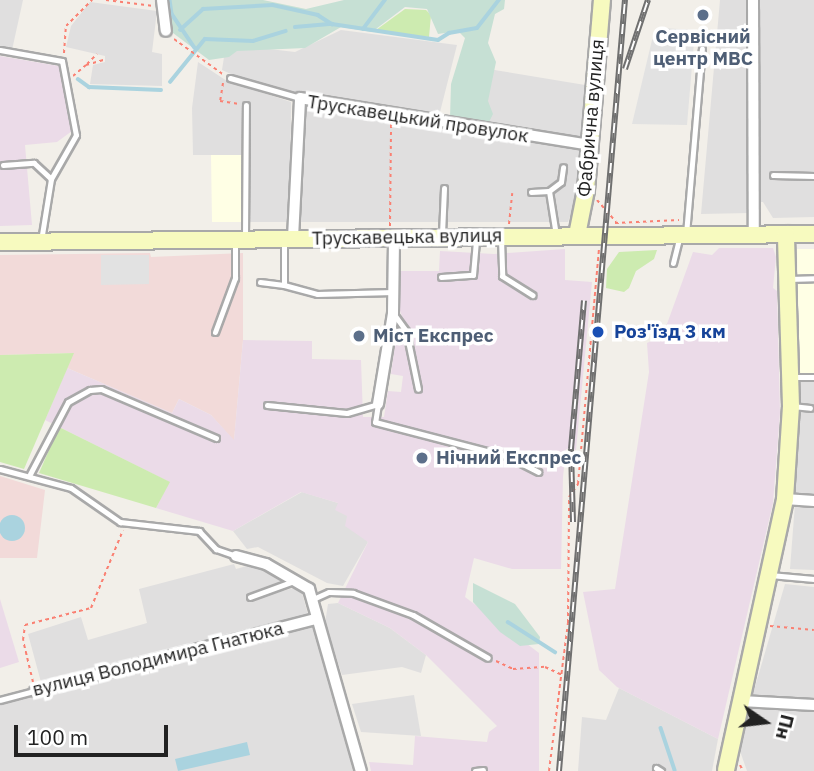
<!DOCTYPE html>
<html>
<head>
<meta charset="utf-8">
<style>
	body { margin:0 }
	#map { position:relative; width:814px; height:771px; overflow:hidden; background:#f2efe9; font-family:"IBM Plex Sans",sans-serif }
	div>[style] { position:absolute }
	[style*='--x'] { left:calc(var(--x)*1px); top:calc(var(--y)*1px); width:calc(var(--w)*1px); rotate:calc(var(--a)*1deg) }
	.residential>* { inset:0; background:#e0dfdf }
	.commercial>* { inset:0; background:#f2dad9 }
	.industrial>* { inset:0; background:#ebdbe8 }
	.education>* { inset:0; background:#ffffe5 }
	.grass>* { inset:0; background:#cdebb0 }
	.wetland>* { inset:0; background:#c6e0d4 }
	.parking>* { inset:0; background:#e2e2e2 }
	.water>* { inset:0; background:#aad3df }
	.round { border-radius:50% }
	.stream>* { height:3.5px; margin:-1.75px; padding:0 1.75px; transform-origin:1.75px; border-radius:1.75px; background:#aad3df }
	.path>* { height:2px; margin-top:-1px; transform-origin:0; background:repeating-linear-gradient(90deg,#fa8072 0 3.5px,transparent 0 7px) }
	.roads { filter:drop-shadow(2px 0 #a9a9a9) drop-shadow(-2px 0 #a9a9a9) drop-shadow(0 2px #a9a9a9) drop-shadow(0 -2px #a9a9a9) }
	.lane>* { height:5px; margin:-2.5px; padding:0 2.5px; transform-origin:2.5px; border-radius:2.5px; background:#fff }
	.street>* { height:10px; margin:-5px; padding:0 5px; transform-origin:5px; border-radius:5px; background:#fff }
	.secondary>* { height:16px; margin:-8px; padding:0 8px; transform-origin:8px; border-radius:8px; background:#f7fabf }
	.rail>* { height:6px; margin-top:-3px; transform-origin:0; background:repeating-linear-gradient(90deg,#fff 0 10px,#707070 0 20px); box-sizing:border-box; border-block:2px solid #707070 }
	.dots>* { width:19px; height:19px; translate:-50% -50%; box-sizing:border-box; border:4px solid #fff; border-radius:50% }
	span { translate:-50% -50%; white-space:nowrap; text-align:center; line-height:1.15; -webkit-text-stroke:7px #fff; paint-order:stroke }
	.service-label { font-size:19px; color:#4e5e75; font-weight:700 }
	.left { translate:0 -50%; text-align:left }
	.street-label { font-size:19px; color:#222 }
	.transit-label { font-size:19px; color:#164399; font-weight:700 }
	.north { position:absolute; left:730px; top:687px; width:70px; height:70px; -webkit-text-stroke:5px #fff; paint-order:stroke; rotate:104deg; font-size:19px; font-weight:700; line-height:28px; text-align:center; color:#222 }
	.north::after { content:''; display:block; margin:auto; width:24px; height:32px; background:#222; clip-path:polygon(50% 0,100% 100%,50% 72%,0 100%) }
	.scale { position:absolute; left:14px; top:725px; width:154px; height:32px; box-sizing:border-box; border:4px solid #222; border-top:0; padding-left:9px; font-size:21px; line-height:24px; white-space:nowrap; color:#222; -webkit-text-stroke:5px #fff; paint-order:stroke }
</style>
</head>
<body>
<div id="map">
	<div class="residential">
		<i style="clip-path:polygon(0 0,23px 0,12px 50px,0 48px)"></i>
		<i style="clip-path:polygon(720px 0,814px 0,814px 217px,773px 218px,763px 202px,750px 202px,749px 213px,701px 214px)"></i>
		<i style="clip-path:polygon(90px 2px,157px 11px,152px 52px,162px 54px,162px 86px,90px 84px,93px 65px,105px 62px,105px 56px,66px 47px,71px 26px)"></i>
		<i style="clip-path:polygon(341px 30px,457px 45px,438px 120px,302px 95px,253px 84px,222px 70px,226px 44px,295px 52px)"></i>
		<i style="clip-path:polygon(198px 62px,227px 81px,291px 102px,290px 222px,242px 222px,242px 155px,193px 155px,192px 108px)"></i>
		<i style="clip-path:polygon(476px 67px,585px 85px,581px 141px,466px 123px)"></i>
		<i style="clip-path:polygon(308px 105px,580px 147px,577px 196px,568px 222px,299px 222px,304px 107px)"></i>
		<i style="clip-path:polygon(800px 381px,814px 382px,814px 498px,795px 493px)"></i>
		<i style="clip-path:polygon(302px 492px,338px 503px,368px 542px,343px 586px,327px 583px,258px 547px,247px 549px,233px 531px)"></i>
		<i style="clip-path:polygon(795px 504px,814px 505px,814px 570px,790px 569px)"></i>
		<i style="clip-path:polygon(234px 564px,236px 569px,250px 565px,278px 577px,283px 591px,300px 586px,309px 618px,42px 686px,28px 634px,81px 617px,88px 640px,147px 623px,139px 589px)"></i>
		<i style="clip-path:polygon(785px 584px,814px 587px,814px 700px,752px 697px)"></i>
		<i style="clip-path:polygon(338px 603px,390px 628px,426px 655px,421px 673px,402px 667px,342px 675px,325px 623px,328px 604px)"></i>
		<i style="clip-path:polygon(315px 623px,353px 771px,0 771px,0 703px)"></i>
		<i style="clip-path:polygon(619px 688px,718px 739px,712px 771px,578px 771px,582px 717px,606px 720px)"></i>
		<i style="clip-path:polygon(414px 695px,421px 736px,361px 732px,352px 704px)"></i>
		<i style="clip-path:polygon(749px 706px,814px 709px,814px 771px,747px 771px,740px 751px)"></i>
	</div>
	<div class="commercial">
		<i style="clip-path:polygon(150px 253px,151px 257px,243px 253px,243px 340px,234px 441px,211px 415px,179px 399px,172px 413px,67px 368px,73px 353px,0 355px,0 255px)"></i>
		<i style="clip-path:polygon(0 476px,45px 490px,37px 558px,0 558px)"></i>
	</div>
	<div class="industrial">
		<i style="clip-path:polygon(0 56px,59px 66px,72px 131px,57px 142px,25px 145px,32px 225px,0 226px)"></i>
		<i style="clip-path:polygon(719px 248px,773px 248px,776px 257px,773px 288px,777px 291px,780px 413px,773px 503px,718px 739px,617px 687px,599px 670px,583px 592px,615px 589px,649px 372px,647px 343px,663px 335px,693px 252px,712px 255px)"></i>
		<i style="clip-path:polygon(565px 249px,565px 280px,592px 282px,576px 450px,566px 449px,563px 477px,561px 569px,512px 569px,474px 558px,465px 597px,539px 653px,539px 771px,371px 771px,369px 762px,413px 765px,415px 736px,487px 742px,489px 732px,497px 726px,426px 655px,390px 628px,338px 603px,368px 542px,345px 526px,347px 516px,335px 510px,338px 503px,301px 492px,233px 531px,156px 508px,169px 482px,45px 420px,67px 368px,172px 413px,179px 399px,211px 415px,234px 440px,243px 340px,312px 341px,312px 359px,361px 360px,363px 417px,384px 417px,388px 391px,401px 392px,403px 376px,391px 374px,397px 330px,404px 322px,399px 308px,399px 271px,439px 271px,440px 251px,494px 254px)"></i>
		<i style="clip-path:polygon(0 599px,19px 662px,0 668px)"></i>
	</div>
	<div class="education">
		<i style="clip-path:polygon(211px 155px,242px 155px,242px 222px,212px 222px)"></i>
		<i style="clip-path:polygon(797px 249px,814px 249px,814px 382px,800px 381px)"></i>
	</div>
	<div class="grass">
		<i style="clip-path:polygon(405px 9px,426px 10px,431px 15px,429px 37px,376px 30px)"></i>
		<i style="clip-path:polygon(657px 250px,654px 259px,636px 271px,629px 288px,624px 292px,606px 288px,607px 269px,619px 252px)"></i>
		<i style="clip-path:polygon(74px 353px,24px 469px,0 462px,0 355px)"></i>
		<i style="clip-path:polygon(59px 427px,170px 482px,156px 508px,39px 473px)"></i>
	</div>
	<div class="wetland">
		<i style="clip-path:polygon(169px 0,263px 0,306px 9px,344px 0,505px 0,504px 9px,495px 14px,488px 43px,496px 62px,488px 101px,493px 114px,488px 124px,450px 118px,451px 84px,465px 38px,458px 31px,438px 34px,427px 9px,405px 7px,372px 32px,341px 27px,305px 48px,237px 51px,229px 57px,209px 60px,173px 33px)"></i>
		<i style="clip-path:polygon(473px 583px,515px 604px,540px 637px,539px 644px,520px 646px,500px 632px,473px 602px)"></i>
	</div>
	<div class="parking">
		<i style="clip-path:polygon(662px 28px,695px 30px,687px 125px,632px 124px,652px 40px)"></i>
		<i style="clip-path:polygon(101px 255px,149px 255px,149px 284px,101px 285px)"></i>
	</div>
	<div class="water">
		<i class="round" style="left:-1px;top:515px;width:26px;height:26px"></i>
		<i style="clip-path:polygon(247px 742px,250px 755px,178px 771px,175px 759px)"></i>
	</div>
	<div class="stream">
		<i style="--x:170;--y:0;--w:14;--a:82"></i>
		<i style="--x:172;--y:14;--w:40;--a:56"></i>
		<i style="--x:295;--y:27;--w:37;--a:-5"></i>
		<i style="--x:332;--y:24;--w:107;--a:8.6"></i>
		<i style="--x:438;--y:40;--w:13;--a:-32"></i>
		<i style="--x:449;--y:33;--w:28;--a:-10"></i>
		<i style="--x:477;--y:28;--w:36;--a:-52"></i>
		<i style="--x:363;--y:29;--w:36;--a:-53"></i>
		<i style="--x:180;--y:30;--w:31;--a:-42"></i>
		<i style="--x:203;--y:9;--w:70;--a:-3.3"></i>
		<i style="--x:273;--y:5;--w:46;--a:12.5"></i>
		<i style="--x:318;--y:15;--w:17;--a:33"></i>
		<i style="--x:78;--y:79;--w:14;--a:36"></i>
		<i style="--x:89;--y:87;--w:72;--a:2.4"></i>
		<i style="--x:170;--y:82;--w:55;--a:-50.9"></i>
		<i style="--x:205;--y:39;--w:48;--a:2.4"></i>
		<i style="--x:253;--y:41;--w:34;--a:-17"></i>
		<i style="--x:508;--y:622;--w:56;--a:32.6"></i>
		<i style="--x:661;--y:728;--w:44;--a:71.6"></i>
	</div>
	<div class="path">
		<i style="--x:106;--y:0;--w:48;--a:7.1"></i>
		<i style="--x:174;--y:39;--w:62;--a:35.8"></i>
		<i style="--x:64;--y:53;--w:27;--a:-86"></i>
		<i style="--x:66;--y:26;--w:37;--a:-45"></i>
		<i style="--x:87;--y:64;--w:14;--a:-45"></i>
		<i style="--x:73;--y:76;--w:17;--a:-40"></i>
		<i style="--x:86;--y:65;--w:18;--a:-16"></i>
		<i style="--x:223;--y:83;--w:18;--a:99"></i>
		<i style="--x:220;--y:101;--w:18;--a:9"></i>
		<i style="--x:597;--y:200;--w:29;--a:49"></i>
		<i style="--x:615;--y:223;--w:64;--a:-2.7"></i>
		<i style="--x:509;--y:224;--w:31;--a:-84"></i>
		<i style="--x:390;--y:226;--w:102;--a:-89.4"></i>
		<i style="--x:770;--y:626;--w:44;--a:5.2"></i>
		<i style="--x:496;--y:661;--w:19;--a:25"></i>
		<i style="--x:513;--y:669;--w:32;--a:-4"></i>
		<i style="--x:545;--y:667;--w:19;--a:25"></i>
		<i style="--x:33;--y:682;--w:43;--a:-103.4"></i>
		<i style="--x:23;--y:640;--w:15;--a:-82"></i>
		<i style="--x:25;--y:625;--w:68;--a:-14.4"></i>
		<i style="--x:91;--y:608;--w:84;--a:-67.7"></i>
		<i style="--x:740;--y:765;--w:7;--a:63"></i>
		<i style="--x:549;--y:771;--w:149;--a:-82.7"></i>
		<i style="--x:568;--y:623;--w:126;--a:-89.5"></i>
		<i style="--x:569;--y:497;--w:16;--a:-55"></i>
		<i style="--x:578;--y:484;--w:237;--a:-84.9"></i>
	</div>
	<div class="roads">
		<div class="lane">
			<i style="--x:0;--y:50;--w:63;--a:10.1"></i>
			<i style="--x:62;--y:61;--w:75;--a:79.3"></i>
			<i style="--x:76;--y:135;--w:51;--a:119.6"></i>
			<i style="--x:51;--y:179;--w:63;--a:99.2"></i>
			<i style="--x:230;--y:78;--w:73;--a:15.9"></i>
			<i style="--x:3;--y:165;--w:31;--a:-4"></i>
			<i style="--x:34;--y:163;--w:23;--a:43"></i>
			<i style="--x:773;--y:175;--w:41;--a:1.4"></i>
			<i style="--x:549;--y:191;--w:15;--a:-37"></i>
			<i style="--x:561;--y:182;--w:15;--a:-82"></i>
			<i style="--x:531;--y:192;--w:18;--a:-3"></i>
			<i style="--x:549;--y:191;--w:45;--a:81"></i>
			<i style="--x:442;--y:234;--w:46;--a:-87.5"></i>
			<i style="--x:686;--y:234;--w:186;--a:-85.1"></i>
			<i style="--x:245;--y:238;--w:133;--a:-89.6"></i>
			<i style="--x:501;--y:239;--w:37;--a:88"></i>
			<i style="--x:502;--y:276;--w:36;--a:32"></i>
			<i style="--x:284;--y:242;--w:43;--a:90"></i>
			<i style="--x:284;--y:285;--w:34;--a:15"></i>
			<i style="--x:317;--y:294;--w:77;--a:-1.5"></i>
			<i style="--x:673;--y:263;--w:25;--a:-76"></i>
			<i style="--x:441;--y:277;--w:32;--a:-4"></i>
			<i style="--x:473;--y:275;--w:36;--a:-85"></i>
			<i style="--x:789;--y:279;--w:25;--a:-2"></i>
			<i style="--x:260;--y:282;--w:24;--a:7"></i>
			<i style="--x:393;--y:313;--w:22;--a:54"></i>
			<i style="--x:406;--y:331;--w:59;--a:78.3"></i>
			<i style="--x:215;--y:332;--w:58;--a:-69.7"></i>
			<i style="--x:235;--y:278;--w:37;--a:-90"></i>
			<i style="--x:794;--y:377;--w:20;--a:0"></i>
			<i style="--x:267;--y:405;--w:80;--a:5.7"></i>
			<i style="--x:347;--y:413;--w:32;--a:-16"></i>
			<i style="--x:378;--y:404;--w:18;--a:99"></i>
			<i style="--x:375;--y:422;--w:138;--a:14.6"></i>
			<i style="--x:509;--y:457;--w:33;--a:27"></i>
			<i style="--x:792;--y:406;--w:18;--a:6"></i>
			<i style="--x:0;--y:469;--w:73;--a:15"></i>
			<i style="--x:71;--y:488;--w:60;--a:34.8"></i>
			<i style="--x:120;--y:522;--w:80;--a:6.5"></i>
			<i style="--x:199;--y:531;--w:25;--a:47"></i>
			<i style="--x:216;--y:549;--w:21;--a:19"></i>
			<i style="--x:30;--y:474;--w:81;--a:-62.2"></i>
			<i style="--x:68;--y:402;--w:25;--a:-29"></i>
			<i style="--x:90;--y:390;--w:11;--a:-5"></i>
			<i style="--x:101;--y:389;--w:125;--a:23.1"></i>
			<i style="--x:770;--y:575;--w:44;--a:5.2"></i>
			<i style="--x:250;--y:597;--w:47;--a:-20"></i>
			<i style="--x:313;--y:599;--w:17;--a:-24"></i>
			<i style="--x:329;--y:592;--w:24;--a:2"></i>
			<i style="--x:353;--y:593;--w:64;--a:20.1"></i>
			<i style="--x:413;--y:615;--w:86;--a:29.8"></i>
			<i style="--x:0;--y:700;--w:35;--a:-15"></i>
			<i style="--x:656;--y:768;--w:6;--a:31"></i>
			<i style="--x:475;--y:771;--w:8;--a:-7"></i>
		</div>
		<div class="street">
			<i style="--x:162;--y:0;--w:31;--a:83"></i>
			<i style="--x:753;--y:0;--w:234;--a:89.8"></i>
			<i style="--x:293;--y:238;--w:140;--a:-87.1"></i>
			<i style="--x:300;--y:98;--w:293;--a:9.2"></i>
			<i style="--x:378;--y:404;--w:92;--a:-80.6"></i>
			<i style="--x:393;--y:313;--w:76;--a:-89.2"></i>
			<i style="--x:785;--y:499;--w:29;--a:4"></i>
			<i style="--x:236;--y:556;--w:31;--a:15"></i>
			<i style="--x:266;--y:564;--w:50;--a:30.2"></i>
			<i style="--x:309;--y:589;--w:189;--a:74.1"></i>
			<i style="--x:35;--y:691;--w:290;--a:-14.4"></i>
			<i style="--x:741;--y:701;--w:73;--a:3.1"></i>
		</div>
		<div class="secondary">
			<i style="--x:577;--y:235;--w:46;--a:-78.7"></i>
			<i style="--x:586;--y:190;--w:191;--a:-85.2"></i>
			<i style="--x:0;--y:242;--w:814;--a:-0.56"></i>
			<i style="--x:726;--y:770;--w:277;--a:-77.7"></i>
			<i style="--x:785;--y:499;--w:93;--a:-86.3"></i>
			<i style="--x:791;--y:406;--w:172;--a:-91.7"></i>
		</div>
	</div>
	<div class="rail">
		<i style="--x:625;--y:69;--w:73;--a:-71.6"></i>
		<i style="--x:573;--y:522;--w:73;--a:-91.6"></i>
		<i style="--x:571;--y:449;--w:149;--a:-85"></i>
		<i style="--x:559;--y:771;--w:774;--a:-85.11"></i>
	</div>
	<div class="dots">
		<i style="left:703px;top:15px;background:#5c6f8a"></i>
		<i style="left:598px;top:332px;background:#1a4fb4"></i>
		<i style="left:359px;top:336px;background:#5c6f8a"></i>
		<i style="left:422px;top:458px;background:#5c6f8a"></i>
	</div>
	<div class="service-label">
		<span style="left:703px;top:48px">Сервісний<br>центр МВС</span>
		<span class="left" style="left:373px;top:336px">Міст Експрес</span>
		<span class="left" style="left:436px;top:458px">Нічний Експрес</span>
	</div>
	<div class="street-label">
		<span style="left:591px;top:118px;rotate:-85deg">Фабрична вулиця</span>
		<span style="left:418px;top:119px;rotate:9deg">Трускавецький провулок</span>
		<span style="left:407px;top:237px;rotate:-1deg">Трускавецька вулиця</span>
		<span style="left:158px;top:659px;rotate:-14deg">вулиця Володимира Гнатюка</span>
	</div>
	<div class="transit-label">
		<span class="left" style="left:614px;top:332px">Роз'їзд 3 км</span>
	</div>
	<div class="north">Пн</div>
	<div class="scale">100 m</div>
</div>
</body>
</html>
